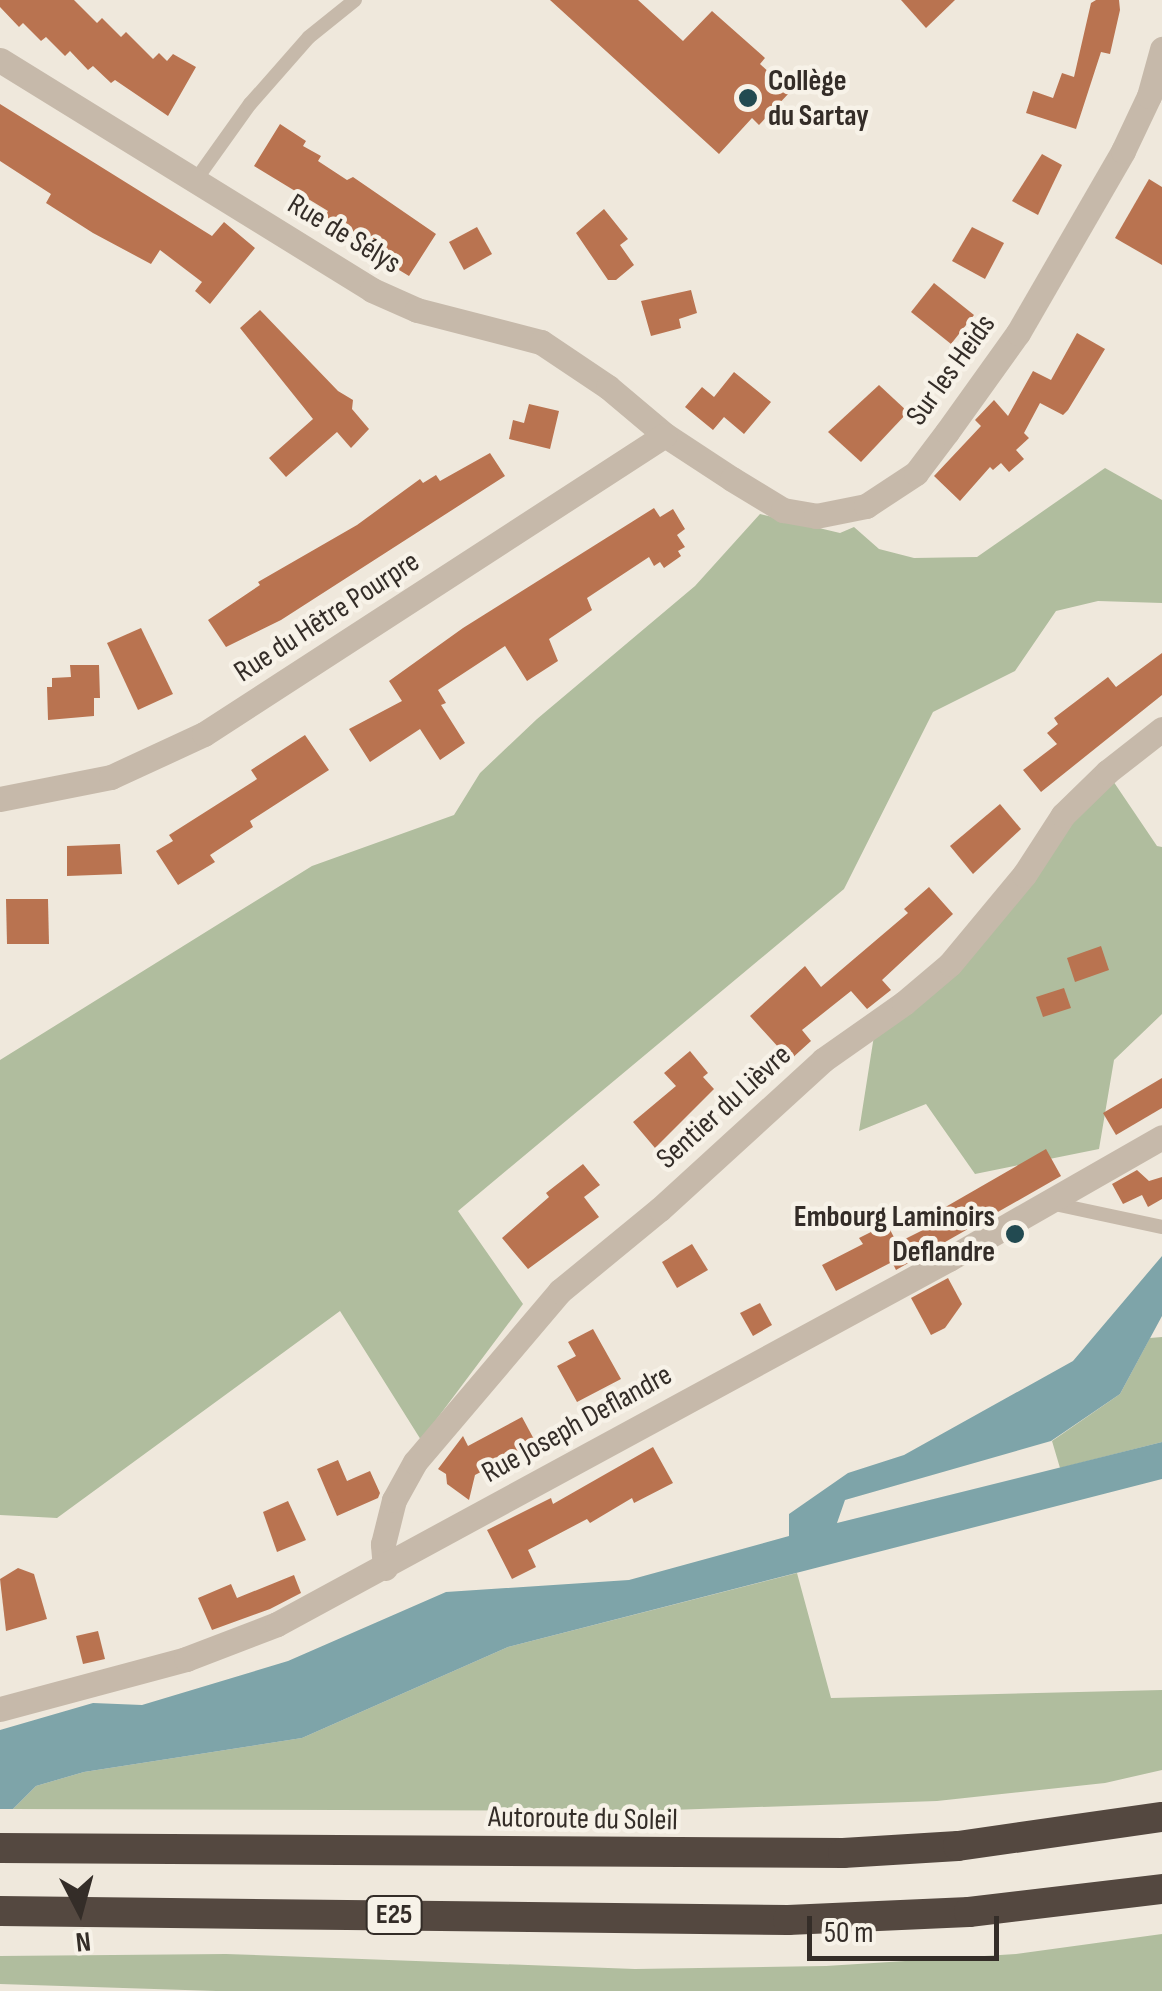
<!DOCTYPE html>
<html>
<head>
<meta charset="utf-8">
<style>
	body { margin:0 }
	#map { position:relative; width:1162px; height:1991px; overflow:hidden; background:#efe8dc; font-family:"Sofia Sans Condensed",sans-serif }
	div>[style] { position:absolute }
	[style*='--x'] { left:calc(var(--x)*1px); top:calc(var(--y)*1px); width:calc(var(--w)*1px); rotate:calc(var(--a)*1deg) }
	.green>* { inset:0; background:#b0bd9e }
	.water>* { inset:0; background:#7ea4a9 }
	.building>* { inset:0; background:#b97350 }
	.service>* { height:14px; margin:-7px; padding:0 7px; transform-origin:7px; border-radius:7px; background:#c6b9aa }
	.minor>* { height:25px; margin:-12.5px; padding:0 12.5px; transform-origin:12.5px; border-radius:12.5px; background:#c6b9aa }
	.motorway>* { height:30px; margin:-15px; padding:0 15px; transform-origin:15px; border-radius:15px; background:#544840 }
	.dots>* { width:28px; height:28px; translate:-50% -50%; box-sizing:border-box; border:5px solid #f7f2e8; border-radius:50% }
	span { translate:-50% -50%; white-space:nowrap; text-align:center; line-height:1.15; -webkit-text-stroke:9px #f7f2e8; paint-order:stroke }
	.shield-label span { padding:2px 8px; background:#f7f2e8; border:2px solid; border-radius:8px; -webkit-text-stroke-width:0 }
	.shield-label { font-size:28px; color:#342d28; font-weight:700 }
	.poi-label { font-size:30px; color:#342d28; font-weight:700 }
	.left { translate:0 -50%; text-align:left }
	.right { translate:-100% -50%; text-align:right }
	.street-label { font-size:30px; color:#342d28 }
	.north { position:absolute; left:30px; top:1861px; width:100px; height:100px; -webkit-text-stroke:8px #f7f2e8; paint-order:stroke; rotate:174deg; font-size:28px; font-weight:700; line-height:40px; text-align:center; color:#342d28 }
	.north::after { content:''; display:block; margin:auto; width:35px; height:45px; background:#342d28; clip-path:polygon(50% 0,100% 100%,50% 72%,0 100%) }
	.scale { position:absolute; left:807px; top:1916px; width:192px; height:45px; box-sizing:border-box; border:5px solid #342d28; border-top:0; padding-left:12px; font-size:30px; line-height:35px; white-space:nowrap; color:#342d28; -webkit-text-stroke:8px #f7f2e8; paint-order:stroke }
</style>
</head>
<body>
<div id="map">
	<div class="green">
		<i style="clip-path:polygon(1105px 468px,1162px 500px,1162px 603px,1098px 601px,1056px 611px,1015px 671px,933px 712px,844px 889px,458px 1211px,523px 1304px,421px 1440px,340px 1311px,57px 1518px,0 1515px,0 1060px,312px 866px,454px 815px,480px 773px,537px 719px,695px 586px,760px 514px,840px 533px,854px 527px,879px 549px,914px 558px,977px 557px)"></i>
		<i style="clip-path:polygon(1107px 772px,1157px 846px,1162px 847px,1162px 1014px,1114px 1060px,1099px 1149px,975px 1174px,926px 1104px,859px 1131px,876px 1023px,905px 1003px)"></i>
		<i style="clip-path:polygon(1162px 1337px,1162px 1442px,1060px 1468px,1052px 1441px,1120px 1394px,1150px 1338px)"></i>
		<i style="clip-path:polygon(797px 1573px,831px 1698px,1162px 1690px,1162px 1770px,1105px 1783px,937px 1801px,642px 1811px,13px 1809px,36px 1786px,84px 1772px,302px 1738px,508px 1647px)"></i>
		<i style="clip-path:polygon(1162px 1934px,1162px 1991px,216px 1991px,0 1984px,0 1956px,226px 1954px,635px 1969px,826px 1966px,1016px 1954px)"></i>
	</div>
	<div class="water">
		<i style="clip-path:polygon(1162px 1256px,1162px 1316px,1120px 1394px,1051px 1441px,845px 1500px,837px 1523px,1162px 1442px,1162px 1479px,508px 1647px,302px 1738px,84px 1772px,36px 1786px,13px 1809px,0 1809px,0 1730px,93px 1703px,142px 1705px,288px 1661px,446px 1592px,629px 1580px,789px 1536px,789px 1514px,848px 1473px,904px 1455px,1073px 1361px)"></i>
	</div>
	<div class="building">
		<i style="clip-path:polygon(0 0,74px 0,97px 23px,102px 18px,121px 37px,126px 32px,153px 59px,159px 53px,167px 61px,173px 54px,196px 67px,168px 116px,115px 80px,111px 83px,93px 66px,88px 70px,70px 51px,65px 56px,46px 37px,41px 41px,23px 23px,19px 27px,0 7px)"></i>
		<i style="clip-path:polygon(550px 0,638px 0,683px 41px,712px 11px,765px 58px,760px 64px,790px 92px,759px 125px,752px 118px,719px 154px)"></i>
		<i style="clip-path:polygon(901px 0,955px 0,926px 28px)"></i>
		<i style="clip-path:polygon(1096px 0,1119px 0,1120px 10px,1110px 54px,1101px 52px,1076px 129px,1026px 113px,1033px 91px,1053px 98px,1062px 73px,1074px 77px,1091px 3px)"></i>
		<i style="clip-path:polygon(0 104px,212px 236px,224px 222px,255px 248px,210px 304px,195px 291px,202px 282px,160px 250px,151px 264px,93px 233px,46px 203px,51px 194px,0 161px)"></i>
		<i style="clip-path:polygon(280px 124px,306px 141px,303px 146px,321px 156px,318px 161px,347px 180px,353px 177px,436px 234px,409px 276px,321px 223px,328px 211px,254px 166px)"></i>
		<i style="clip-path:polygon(1042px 154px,1062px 165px,1038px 215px,1012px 201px)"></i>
		<i style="clip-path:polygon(1149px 179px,1162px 187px,1162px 265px,1115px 238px)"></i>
		<i style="clip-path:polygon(604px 209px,628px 239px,620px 245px,634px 265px,616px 280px,608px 280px,576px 233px)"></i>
		<i style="clip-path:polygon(477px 227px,492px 254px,464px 270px,449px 242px)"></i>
		<i style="clip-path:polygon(972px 227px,1004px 243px,985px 279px,952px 261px)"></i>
		<i style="clip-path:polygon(934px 283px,974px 315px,951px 344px,911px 312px)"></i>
		<i style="clip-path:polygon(691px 290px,697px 313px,679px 319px,681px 328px,651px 336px,641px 301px)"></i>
		<i style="clip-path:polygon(260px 310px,338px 391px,353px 400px,352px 409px,369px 429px,351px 448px,337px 432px,286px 477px,269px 458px,313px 419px,240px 328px)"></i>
		<i style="clip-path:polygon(1077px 333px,1105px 349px,1068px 410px,1063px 415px,1040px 403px,1024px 433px,1029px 438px,1016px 450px,1024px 459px,1009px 472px,1001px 463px,993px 470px,990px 467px,960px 501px,934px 476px,981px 426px,975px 420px,994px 400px,1008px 416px,1033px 371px,1051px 380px)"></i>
		<i style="clip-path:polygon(734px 372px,771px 402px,744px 434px,724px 417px,713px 430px,685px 407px,702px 387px,714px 397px)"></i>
		<i style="clip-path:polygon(879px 385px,908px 412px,861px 462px,828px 432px)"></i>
		<i style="clip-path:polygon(529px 404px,559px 411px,550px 449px,509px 439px,513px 420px,524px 423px)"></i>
		<i style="clip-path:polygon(490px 453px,505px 476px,281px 620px,226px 647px,208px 620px,260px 585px,258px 582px,357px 525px,420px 479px,423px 483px,436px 475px,440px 481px)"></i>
		<i style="clip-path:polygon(654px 508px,660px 517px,673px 509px,685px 529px,677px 535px,685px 547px,678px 551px,681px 556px,664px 568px,660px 562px,654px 566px,649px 557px,587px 598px,592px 610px,549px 639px,558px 661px,527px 681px,505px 646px,438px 690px,446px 703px,441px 705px,465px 743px,440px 760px,420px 729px,370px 762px,349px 729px,402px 701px,389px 681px,463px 628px)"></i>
		<i style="clip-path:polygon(141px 628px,173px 694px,138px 710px,107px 643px)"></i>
		<i style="clip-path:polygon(1162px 653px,1162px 695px,1041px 792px,1023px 770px,1057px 744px,1047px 733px,1058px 724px,1054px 718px,1108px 677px,1116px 687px)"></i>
		<i style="clip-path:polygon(70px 665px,99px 665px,100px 698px,94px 698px,94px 716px,48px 720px,47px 687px,52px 687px,52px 678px,71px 677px)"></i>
		<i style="clip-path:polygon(305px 735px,329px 770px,250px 821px,253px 827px,210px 855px,215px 862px,178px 885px,156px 851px,173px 841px,169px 835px,257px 779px,251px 770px)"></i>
		<i style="clip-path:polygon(1000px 804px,1021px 829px,973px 874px,950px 846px)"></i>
		<i style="clip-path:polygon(120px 844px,122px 874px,67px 876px,67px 846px)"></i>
		<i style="clip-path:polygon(929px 887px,953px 914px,882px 980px,891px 990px,867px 1009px,851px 991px,802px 1030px,811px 1041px,790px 1060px,750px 1016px,805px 966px,821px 987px,908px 913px,904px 909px)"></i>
		<i style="clip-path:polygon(6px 899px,48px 899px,49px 944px,7px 944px)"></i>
		<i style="clip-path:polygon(1101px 946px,1109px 970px,1075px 982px,1067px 958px)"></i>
		<i style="clip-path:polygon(1064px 988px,1071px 1008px,1043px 1017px,1036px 997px)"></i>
		<i style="clip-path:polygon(690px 1051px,708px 1073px,703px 1077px,714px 1089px,655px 1148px,633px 1122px,676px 1086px,664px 1073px)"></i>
		<i style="clip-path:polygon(1162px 1078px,1162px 1108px,1116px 1135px,1103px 1113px)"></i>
		<i style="clip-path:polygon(1046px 1149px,1061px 1176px,896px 1270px,892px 1262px,836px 1291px,822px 1265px,863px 1244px,859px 1238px,887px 1224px,897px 1243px,947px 1218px,942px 1209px)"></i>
		<i style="clip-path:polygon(583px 1164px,600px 1185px,584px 1197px,599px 1217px,528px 1269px,502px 1238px,549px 1197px,546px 1193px)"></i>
		<i style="clip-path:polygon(1137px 1170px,1149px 1181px,1162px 1177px,1162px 1199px,1148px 1207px,1142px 1195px,1123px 1204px,1112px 1184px)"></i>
		<i style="clip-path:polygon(692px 1244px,708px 1270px,677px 1288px,662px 1262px)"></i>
		<i style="clip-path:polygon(948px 1278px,962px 1304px,945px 1328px,931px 1335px,911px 1298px)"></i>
		<i style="clip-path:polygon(760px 1303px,772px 1325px,753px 1336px,740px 1313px)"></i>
		<i style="clip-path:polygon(593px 1329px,621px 1379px,577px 1402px,557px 1366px,576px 1356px,568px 1342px)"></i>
		<i style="clip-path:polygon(522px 1417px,536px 1443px,475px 1475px,469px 1500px,447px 1484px,446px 1474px,438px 1469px,463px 1436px,468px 1446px)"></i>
		<i style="clip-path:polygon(653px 1447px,673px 1483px,634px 1503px,632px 1498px,590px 1523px,587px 1519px,528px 1550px,536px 1567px,512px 1579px,487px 1530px,551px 1498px,553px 1504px)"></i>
		<i style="clip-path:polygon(338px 1460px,347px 1481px,370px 1471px,380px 1493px,378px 1498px,337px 1516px,317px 1469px)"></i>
		<i style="clip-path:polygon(288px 1501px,306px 1540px,277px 1552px,263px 1512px)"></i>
		<i style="clip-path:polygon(18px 1568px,34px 1574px,47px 1619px,6px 1631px,0 1579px)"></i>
		<i style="clip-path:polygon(294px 1575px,301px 1593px,270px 1609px,212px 1630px,198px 1598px,231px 1584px,237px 1598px)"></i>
		<i style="clip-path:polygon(98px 1631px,105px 1659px,83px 1664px,76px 1636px)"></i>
	</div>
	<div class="service">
		<i style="--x:195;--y:181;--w:95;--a:-54.5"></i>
		<i style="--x:250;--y:104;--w:89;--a:-48.6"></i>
		<i style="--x:309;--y:37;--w:59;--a:-38.8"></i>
		<i style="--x:1050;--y:1203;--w:115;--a:12.1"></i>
	</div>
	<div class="minor">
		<i style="--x:0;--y:60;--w:437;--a:31.7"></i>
		<i style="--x:372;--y:290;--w:49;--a:24"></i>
		<i style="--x:417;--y:310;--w:128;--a:14.5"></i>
		<i style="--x:541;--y:342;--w:81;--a:33.9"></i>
		<i style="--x:608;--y:387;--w:75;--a:40.1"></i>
		<i style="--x:665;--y:435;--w:80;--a:33.3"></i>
		<i style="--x:732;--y:479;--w:60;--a:31.3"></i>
		<i style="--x:783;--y:510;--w:34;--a:10"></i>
		<i style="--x:816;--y:516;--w:51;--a:-11.3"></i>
		<i style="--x:866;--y:506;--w:60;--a:-33.4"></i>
		<i style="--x:916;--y:473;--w:51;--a:-52.9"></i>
		<i style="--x:947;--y:432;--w:122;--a:-54.4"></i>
		<i style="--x:1018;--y:333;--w:210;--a:-60"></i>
		<i style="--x:1123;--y:151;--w:61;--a:-64.7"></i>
		<i style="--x:1149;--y:96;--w:49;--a:-74.5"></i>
		<i style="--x:0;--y:799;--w:113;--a:-11.2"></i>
		<i style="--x:111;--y:777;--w:102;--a:-24.8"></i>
		<i style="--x:204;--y:734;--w:549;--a:-32.97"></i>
		<i style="--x:385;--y:1568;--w:24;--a:-95"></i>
		<i style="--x:383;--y:1544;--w:45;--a:-76"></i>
		<i style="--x:394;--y:1500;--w:43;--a:-61.1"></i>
		<i style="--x:415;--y:1462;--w:224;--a:-49.7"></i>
		<i style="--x:560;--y:1291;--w:129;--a:-39.4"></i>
		<i style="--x:660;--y:1209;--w:221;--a:-42.4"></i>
		<i style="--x:823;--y:1060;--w:99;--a:-35.1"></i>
		<i style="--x:904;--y:1003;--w:60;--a:-40.3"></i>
		<i style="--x:950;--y:964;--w:116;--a:-50.3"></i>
		<i style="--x:1024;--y:875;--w:72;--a:-57"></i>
		<i style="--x:1063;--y:815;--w:62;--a:-44.3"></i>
		<i style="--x:1107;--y:772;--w:70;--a:-38"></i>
		<i style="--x:0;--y:1709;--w:193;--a:-15"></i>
		<i style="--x:186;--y:1659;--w:97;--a:-21"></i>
		<i style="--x:277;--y:1624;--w:765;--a:-28.51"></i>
		<i style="--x:949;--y:1259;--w:245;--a:-29.8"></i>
	</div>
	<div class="motorway">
		<i style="--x:0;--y:1848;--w:843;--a:0.34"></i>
		<i style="--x:843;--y:1853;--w:115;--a:-3.5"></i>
		<i style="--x:958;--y:1846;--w:206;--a:-8.1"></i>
		<i style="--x:0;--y:1911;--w:788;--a:0.65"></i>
		<i style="--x:788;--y:1920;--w:181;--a:-2.5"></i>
		<i style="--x:969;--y:1912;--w:194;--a:-6.8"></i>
	</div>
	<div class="dots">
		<i style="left:748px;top:98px;background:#224a51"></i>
		<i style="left:1015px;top:1234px;background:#224a51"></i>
	</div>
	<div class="shield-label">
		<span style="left:394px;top:1915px">E25</span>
	</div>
	<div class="poi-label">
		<span class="left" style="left:768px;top:98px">Collège<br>du Sartay</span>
		<span class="right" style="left:995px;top:1234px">Embourg Laminoirs<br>Deflandre</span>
	</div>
	<div class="street-label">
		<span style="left:344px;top:234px;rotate:31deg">Rue de Sélys</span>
		<span style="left:951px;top:370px;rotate:-54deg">Sur les Heids</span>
		<span style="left:327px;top:617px;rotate:-33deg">Rue du Hêtre Pourpre</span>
		<span style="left:724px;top:1107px;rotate:-42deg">Sentier du Lièvre</span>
		<span style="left:577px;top:1424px;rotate:-29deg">Rue Joseph Deflandre</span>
		<span style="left:583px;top:1819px;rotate:1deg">Autoroute du Soleil</span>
	</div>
	<div class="north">N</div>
	<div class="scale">50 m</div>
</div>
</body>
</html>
